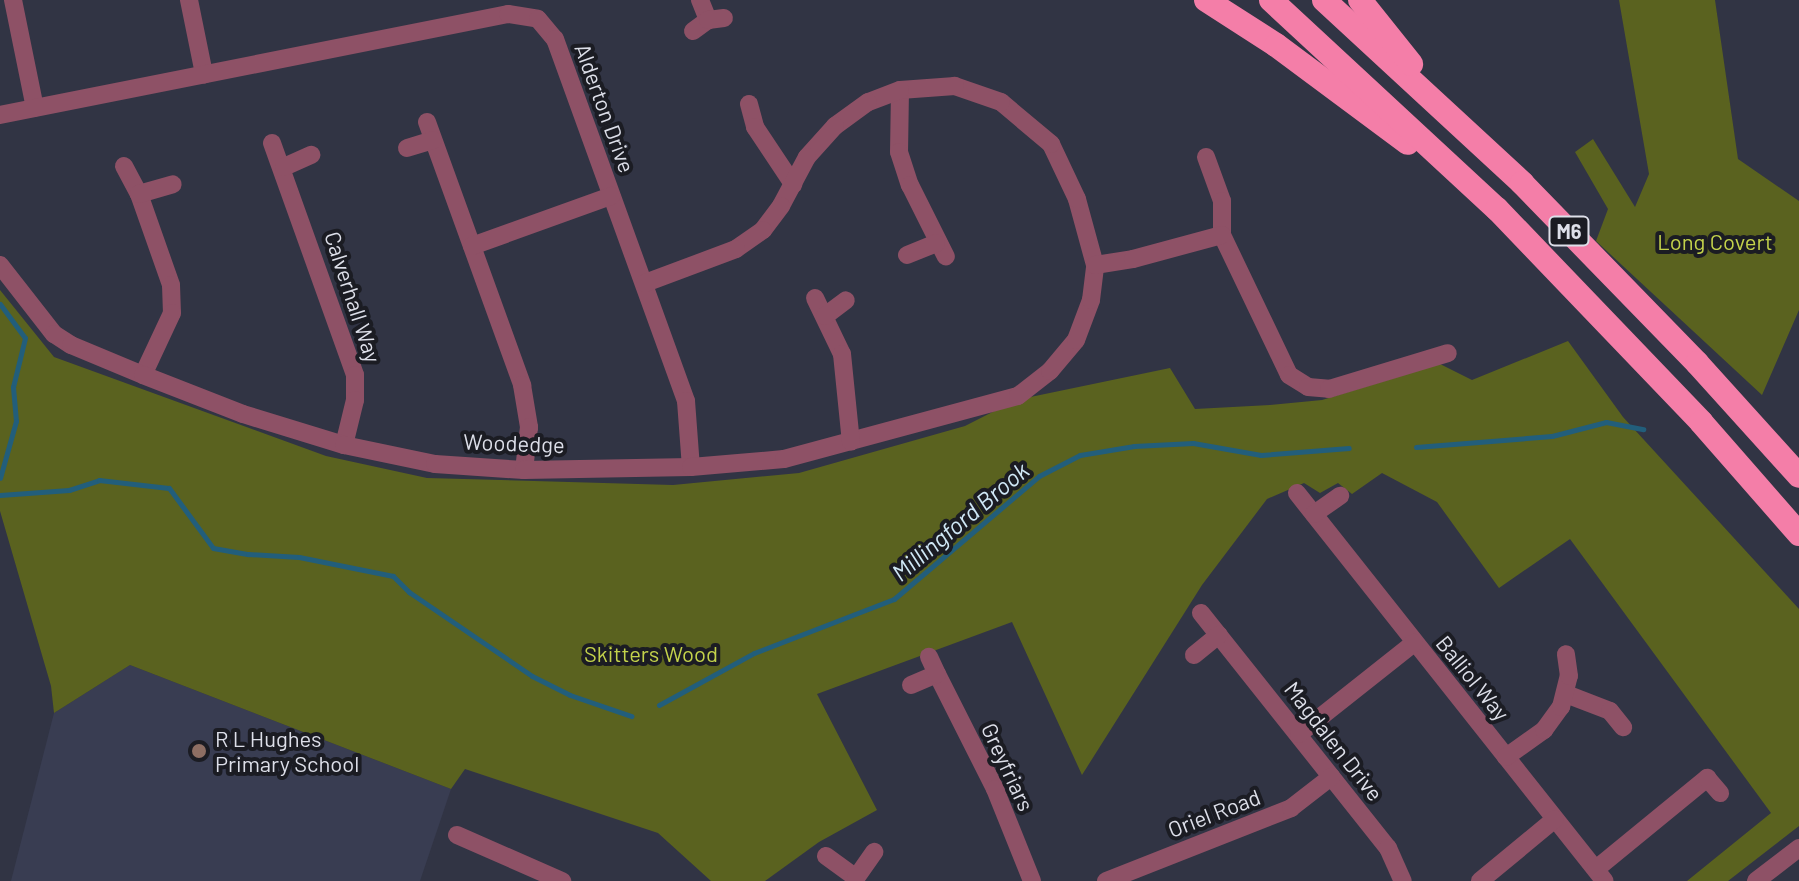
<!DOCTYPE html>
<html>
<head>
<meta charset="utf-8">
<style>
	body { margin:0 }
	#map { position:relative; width:1799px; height:881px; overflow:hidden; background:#313444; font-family:Barlow,sans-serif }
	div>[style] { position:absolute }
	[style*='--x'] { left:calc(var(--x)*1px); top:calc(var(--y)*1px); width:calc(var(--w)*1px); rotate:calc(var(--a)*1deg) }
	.built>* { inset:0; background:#393d52 }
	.green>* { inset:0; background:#5a621f }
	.stream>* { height:5px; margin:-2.5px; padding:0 2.5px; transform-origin:2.5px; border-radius:2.5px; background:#225e7b }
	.minor>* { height:18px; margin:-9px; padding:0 9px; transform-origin:9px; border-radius:9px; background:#8e5166 }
	.highway>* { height:24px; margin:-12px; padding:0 12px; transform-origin:12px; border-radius:12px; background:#f47ea8 }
	.dots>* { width:22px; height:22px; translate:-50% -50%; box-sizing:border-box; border:4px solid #1b1c23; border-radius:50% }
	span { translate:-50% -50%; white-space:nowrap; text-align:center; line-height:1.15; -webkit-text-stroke:8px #1b1c23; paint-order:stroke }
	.shield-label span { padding:2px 6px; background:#1b1c23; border:2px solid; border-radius:6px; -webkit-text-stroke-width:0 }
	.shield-label { font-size:20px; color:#dddfe9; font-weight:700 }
	.street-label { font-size:22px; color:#dddfe9 }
	.park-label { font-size:22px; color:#c3d24b }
	.poi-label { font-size:22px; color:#dddfe9 }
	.left { translate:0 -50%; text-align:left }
	.water-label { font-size:24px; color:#d0e8f6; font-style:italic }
</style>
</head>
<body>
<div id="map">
	<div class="built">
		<i style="clip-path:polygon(130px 665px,451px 789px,420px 881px,11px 881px,54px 713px)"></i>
	</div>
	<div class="green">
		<i style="clip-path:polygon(1619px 0,1715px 0,1738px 159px,1799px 201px,1799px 310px,1762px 395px,1596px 241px,1608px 209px,1575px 152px,1593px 139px,1635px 207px,1649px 174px)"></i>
		<i style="clip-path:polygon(0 290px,54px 357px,326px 456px,427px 478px,673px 485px,799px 473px,965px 426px,1016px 400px,1170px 368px,1195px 409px,1270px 405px,1322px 400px,1440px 364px,1472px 380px,1568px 341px,1623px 417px,1799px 609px,1799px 826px,1728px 881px,1687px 881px,1771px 813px,1570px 539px,1499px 588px,1437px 502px,1382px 473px,1352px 494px,1338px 483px,1320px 493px,1304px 483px,1267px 499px,1202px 585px,1082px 775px,1012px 622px,817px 694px,877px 810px,819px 842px,765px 881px,711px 881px,658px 833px,465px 769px,451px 789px,130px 665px,54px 713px,51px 686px,0 511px)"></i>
	</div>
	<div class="stream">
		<i style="--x:0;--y:304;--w:42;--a:53.7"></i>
		<i style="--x:25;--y:338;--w:50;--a:103.8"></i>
		<i style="--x:13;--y:387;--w:34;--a:85"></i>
		<i style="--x:16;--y:421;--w:59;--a:105.7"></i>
		<i style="--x:1416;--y:447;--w:136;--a:-4.6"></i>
		<i style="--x:1552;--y:436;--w:56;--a:-14.5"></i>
		<i style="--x:1606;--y:422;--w:38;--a:11"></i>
		<i style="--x:0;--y:495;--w:69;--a:-4.1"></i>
		<i style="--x:69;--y:490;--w:32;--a:-18"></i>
		<i style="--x:99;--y:480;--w:70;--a:6.5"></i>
		<i style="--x:169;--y:488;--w:74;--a:53.7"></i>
		<i style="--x:213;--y:548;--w:36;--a:10"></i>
		<i style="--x:248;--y:554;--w:51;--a:3.4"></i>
		<i style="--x:299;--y:557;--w:96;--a:11.4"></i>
		<i style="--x:393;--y:576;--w:23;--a:45"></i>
		<i style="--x:409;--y:592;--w:149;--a:34.3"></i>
		<i style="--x:532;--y:676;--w:42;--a:26.6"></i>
		<i style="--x:570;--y:695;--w:65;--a:19"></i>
		<i style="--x:659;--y:705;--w:108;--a:-28.7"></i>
		<i style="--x:754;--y:653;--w:150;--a:-21.1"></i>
		<i style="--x:894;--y:599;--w:190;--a:-40.3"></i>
		<i style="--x:1039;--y:476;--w:46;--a:-27.1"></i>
		<i style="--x:1080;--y:455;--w:55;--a:-9.5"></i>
		<i style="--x:1134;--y:446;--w:59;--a:-2.9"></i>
		<i style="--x:1193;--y:443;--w:69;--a:10"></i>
		<i style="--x:1261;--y:455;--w:88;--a:-4.5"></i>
	</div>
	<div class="minor">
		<i style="--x:13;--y:0;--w:110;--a:78.5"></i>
		<i style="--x:189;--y:0;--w:76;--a:78.5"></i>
		<i style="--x:700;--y:0;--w:22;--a:68"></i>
		<i style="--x:693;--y:31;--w:19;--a:-36"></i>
		<i style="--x:708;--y:20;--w:16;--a:-7"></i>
		<i style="--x:900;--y:90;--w:62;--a:90.9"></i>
		<i style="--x:899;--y:152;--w:35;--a:72"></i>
		<i style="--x:910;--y:185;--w:80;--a:63.4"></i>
		<i style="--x:749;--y:104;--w:24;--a:75"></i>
		<i style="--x:755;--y:127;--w:69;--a:56.3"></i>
		<i style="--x:0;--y:115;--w:518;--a:-11.24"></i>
		<i style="--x:508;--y:14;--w:30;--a:9"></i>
		<i style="--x:538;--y:19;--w:26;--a:50"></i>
		<i style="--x:555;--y:39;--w:385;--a:70.1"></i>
		<i style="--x:686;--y:401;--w:66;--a:85.7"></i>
		<i style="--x:427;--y:122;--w:280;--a:70.1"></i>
		<i style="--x:522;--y:385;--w:43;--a:80.5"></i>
		<i style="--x:529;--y:427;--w:43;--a:96.6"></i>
		<i style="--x:272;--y:143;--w:246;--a:70.3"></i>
		<i style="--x:355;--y:375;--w:25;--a:90"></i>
		<i style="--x:355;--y:400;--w:46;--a:103.7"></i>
		<i style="--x:407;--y:148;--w:27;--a:-17"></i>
		<i style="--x:1206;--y:157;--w:47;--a:70"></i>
		<i style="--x:1222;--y:201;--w:34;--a:90"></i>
		<i style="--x:1222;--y:235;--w:155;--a:64.4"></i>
		<i style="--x:1289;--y:375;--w:22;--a:32"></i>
		<i style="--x:1308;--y:387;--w:21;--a:5"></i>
		<i style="--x:1329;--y:389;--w:124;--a:-16.8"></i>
		<i style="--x:124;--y:166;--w:32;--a:62"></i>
		<i style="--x:139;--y:194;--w:96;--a:70.6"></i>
		<i style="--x:171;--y:285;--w:28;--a:88"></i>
		<i style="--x:172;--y:313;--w:68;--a:115.1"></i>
		<i style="--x:284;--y:167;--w:30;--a:-24"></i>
		<i style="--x:139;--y:194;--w:35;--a:-16"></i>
		<i style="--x:472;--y:246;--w:148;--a:-19.8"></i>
		<i style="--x:907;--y:255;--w:31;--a:-22"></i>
		<i style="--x:0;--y:265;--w:88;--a:52"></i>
		<i style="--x:54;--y:334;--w:20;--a:33"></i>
		<i style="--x:71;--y:345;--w:78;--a:22.6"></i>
		<i style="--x:143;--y:375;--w:107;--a:21.3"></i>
		<i style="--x:243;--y:414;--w:106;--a:17.1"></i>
		<i style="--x:344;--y:445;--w:93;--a:11.8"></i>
		<i style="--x:435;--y:464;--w:89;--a:3.9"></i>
		<i style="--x:524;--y:470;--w:167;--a:-1"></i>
		<i style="--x:691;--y:467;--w:93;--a:-4.9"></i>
		<i style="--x:784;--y:459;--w:242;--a:-15.1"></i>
		<i style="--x:1018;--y:396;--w:41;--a:-38"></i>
		<i style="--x:1050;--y:371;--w:40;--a:-50"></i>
		<i style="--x:1076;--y:340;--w:43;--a:-69.4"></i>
		<i style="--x:1091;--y:300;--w:35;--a:-83"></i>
		<i style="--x:1095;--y:265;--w:68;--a:-105.3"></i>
		<i style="--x:1077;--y:199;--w:61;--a:-115.3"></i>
		<i style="--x:1051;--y:144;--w:65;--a:-140"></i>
		<i style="--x:1001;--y:102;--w:49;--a:-160.8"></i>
		<i style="--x:955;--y:86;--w:55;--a:175.8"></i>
		<i style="--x:900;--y:90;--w:34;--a:159"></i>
		<i style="--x:868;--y:102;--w:41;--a:144"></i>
		<i style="--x:835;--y:126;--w:42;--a:132.1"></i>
		<i style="--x:807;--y:157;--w:55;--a:118"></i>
		<i style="--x:781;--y:206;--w:30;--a:127"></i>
		<i style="--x:763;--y:230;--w:33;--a:145"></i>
		<i style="--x:736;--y:249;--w:97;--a:159.5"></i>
		<i style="--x:1095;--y:265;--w:38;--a:-9"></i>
		<i style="--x:1133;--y:259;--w:92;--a:-15.1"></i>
		<i style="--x:815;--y:298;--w:62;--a:64.3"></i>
		<i style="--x:842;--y:354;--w:88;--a:84.2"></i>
		<i style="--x:825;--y:316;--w:26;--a:-37"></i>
		<i style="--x:1297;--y:493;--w:495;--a:51.6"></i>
		<i style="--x:1314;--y:514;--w:32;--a:-35"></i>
		<i style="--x:1201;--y:613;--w:300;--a:51.5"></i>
		<i style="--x:1388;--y:848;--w:36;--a:66"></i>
		<i style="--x:1194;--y:655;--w:32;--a:-39"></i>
		<i style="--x:937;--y:674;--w:129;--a:63.2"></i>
		<i style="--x:995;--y:789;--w:99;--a:68.1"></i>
		<i style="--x:911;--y:685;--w:28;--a:-23"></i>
		<i style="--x:937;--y:674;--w:19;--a:-115"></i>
		<i style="--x:1566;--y:694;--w:47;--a:21.1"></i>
		<i style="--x:1610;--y:711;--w:21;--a:51"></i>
		<i style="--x:1299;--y:734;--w:147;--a:-38.4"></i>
		<i style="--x:1506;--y:757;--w:47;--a:-35.4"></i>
		<i style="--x:1544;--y:730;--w:29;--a:-54"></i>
		<i style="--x:1561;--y:707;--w:32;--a:-76"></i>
		<i style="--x:1569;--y:676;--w:22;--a:-98"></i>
		<i style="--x:457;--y:835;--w:115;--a:23.7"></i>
		<i style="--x:826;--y:856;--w:37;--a:36"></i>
		<i style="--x:856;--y:878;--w:32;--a:-55"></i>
		<i style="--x:1596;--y:869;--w:144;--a:-39.3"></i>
		<i style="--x:1707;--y:778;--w:20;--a:49"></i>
		<i style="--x:1106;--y:881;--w:199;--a:-21.5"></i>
		<i style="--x:1291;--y:808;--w:51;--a:-37.8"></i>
		<i style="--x:1480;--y:881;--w:97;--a:-39.6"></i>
		<i style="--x:1756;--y:881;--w:54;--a:-37.5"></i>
	</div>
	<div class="highway">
		<i style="--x:1206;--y:0;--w:83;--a:32.7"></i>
		<i style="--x:1276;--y:45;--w:164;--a:36.6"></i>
		<i style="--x:1271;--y:0;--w:308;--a:42.8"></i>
		<i style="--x:1497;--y:209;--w:295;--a:46.2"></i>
		<i style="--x:1701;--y:422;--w:149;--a:48.8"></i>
		<i style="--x:1324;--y:0;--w:270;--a:42.7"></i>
		<i style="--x:1522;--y:183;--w:251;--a:45.8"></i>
		<i style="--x:1697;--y:363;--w:152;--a:47.9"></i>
		<i style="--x:1360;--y:0;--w:82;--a:51.4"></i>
	</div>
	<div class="dots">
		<i style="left:199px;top:751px;background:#8d6e63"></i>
	</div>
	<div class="shield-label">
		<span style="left:1569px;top:231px">M6</span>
	</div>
	<div class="street-label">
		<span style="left:605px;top:108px;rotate:70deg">Alderton Drive</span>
		<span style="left:353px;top:297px;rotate:72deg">Calverhall Way</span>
		<span style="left:514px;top:443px;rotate:2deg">Woodedge</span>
		<span style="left:1473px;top:678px;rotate:51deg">Balliol Way</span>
		<span style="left:1334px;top:741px;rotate:52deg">Magdalen Drive</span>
		<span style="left:1008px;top:767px;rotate:65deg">Greyfriars</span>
		<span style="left:1214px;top:813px;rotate:-21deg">Oriel Road</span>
	</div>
	<div class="park-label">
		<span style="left:1715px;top:242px">Long Covert</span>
		<span style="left:651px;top:654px">Skitters Wood</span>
	</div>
	<div class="poi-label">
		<span class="left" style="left:215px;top:751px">R L Hughes<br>Primary School</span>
	</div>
	<div class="water-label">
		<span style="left:960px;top:521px;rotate:-40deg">Millingford Brook</span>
	</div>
</div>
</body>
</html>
